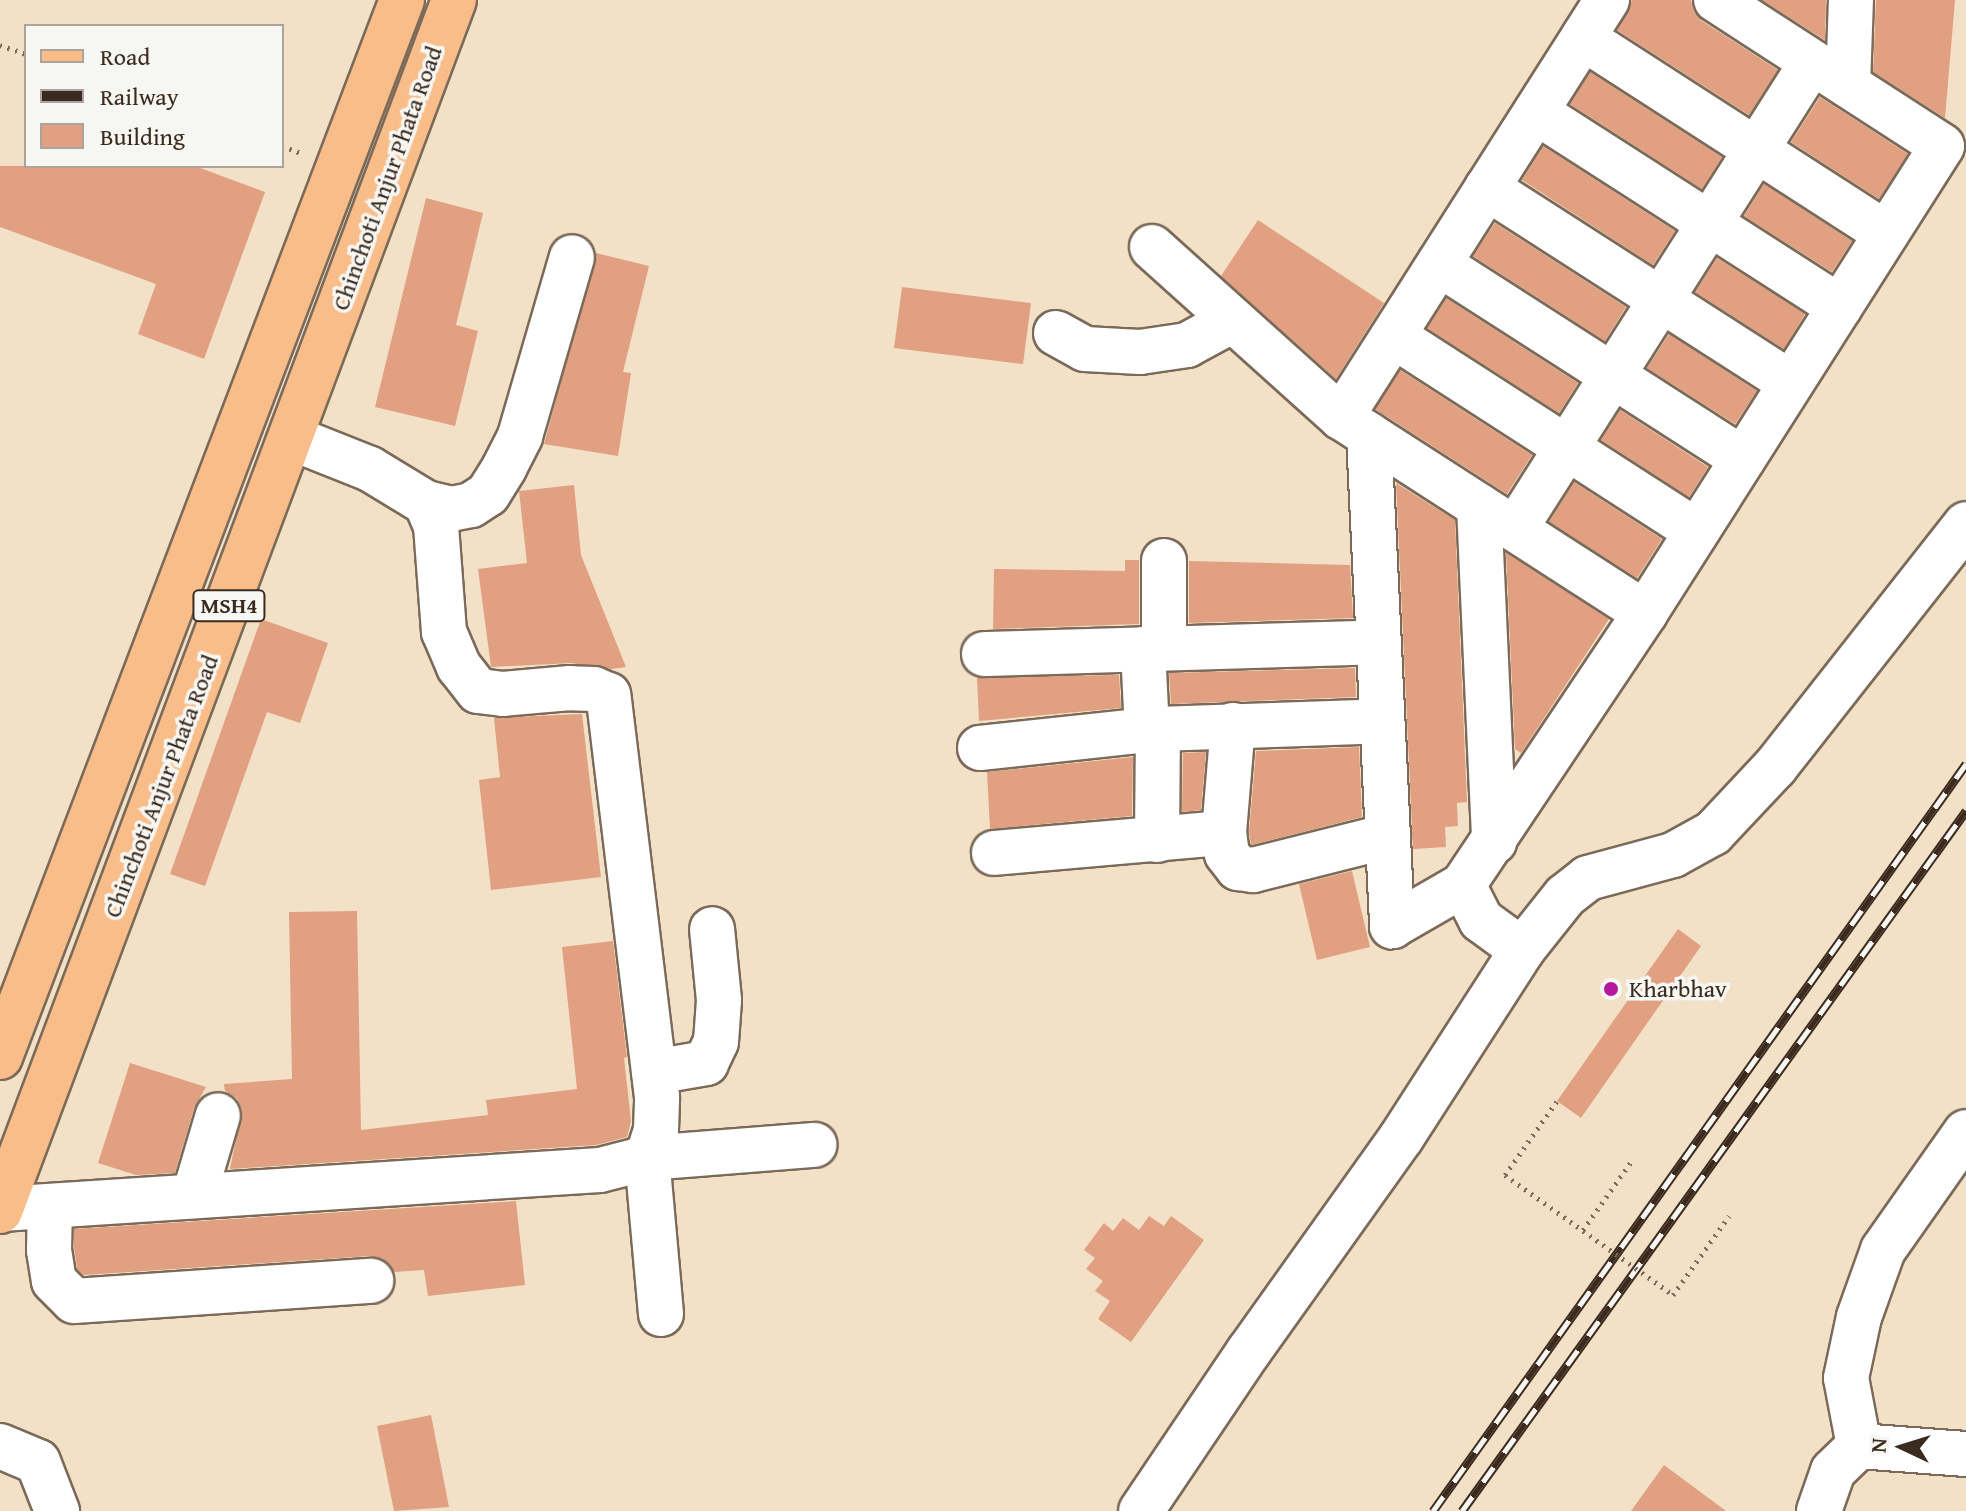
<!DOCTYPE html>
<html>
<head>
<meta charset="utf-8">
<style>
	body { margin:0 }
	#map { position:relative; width:1966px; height:1511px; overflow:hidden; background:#f2e1c6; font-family:"Gentium Book Plus",serif }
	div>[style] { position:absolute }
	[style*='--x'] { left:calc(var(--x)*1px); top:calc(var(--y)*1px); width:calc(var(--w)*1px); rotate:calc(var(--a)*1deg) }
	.building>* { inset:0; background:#e1a081 }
	.path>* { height:5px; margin-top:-2.5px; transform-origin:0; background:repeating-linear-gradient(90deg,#7b6a59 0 2px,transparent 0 8px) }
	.roads { filter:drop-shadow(2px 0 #7b6a59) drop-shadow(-2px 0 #7b6a59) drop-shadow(0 2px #7b6a59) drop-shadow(0 -2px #7b6a59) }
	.minor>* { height:44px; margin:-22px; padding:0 22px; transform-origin:22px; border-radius:22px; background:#fff }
	.major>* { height:44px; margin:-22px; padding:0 22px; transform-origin:22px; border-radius:22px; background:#f8bd89 }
	.rail>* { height:9px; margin-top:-4.5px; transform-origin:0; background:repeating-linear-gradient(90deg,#f6f6f2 0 18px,#3b2a1e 0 36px); box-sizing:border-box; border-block:2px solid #3b2a1e }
	.path-bridge>* { height:5px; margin-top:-2.5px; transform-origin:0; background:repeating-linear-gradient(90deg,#7b6a59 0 2px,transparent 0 8px) }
	.dots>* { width:22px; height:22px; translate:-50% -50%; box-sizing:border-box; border:4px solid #f6f6f2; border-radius:50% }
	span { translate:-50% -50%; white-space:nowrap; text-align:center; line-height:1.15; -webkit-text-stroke:7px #f6f6f2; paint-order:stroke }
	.shield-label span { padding:2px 6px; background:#f6f6f2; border:2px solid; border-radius:6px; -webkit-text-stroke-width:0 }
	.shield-label { font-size:22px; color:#3b2a1e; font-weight:700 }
	.street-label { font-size:24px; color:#3b2a1e }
	.poi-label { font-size:24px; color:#3b2a1e }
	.left { translate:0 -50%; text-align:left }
	.legend { position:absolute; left:24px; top:24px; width:260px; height:144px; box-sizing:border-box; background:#f6f6f2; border:2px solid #aba49d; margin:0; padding:10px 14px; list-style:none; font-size:24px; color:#3b2a1e }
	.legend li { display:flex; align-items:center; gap:16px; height:40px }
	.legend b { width:40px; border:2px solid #aba49d }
	.north { position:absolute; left:1862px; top:1407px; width:80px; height:80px; -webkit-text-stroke:6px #f6f6f2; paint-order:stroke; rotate:274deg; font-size:22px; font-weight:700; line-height:32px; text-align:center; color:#3b2a1e }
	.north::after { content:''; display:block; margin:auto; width:28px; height:36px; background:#3b2a1e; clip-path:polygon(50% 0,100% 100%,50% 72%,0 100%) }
</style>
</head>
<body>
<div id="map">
	<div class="building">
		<i style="clip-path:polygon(1632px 0,1691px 0,1694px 12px,1702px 21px,1778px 70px,1749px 115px,1617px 30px)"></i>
		<i style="clip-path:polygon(1762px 0,1826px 0,1825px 40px)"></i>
		<i style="clip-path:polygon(1876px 0,1955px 0,1945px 118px,1873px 72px)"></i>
		<i style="clip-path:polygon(1590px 72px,1722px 157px,1702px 189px,1570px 104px)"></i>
		<i style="clip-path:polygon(1820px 97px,1908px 154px,1879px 199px,1791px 142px)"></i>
		<i style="clip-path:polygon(1543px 146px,1675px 231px,1653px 265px,1522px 180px)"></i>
		<i style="clip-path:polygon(0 166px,195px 166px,265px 192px,204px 359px,138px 334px,156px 284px,0 227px)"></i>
		<i style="clip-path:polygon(1764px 184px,1852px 241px,1832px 272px,1744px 216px)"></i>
		<i style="clip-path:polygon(426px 198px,483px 213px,456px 325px,478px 331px,455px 426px,375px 407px)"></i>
		<i style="clip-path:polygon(1258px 220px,1384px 303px,1336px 379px,1221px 276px)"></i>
		<i style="clip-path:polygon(1495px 223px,1626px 307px,1605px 341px,1473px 256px)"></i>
		<i style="clip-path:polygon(596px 253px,649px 266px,623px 372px,631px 373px,618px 456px,544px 444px)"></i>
		<i style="clip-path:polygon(1717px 258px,1805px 314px,1784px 349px,1695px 292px)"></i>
		<i style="clip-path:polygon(902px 287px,1031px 303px,1023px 364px,894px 348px)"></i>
		<i style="clip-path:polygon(1446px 298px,1578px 383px,1559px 413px,1427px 328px)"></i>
		<i style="clip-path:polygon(1669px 334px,1757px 391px,1735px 424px,1647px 368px)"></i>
		<i style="clip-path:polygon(1400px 370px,1532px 455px,1507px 494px,1375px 409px)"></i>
		<i style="clip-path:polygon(1620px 410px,1708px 467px,1689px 497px,1601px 440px)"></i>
		<i style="clip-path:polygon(1574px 482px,1662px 539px,1637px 578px,1549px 522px)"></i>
		<i style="clip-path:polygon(1396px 483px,1455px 520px,1467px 802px,1457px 803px,1458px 826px,1445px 827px,1446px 847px,1413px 849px)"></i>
		<i style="clip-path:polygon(574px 485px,581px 555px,626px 667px,611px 669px,571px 663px,491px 667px,478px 569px,527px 563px,519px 491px)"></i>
		<i style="clip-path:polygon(1506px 553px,1609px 619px,1521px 753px,1515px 749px)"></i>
		<i style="clip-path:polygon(1125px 560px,1139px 560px,1139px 624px,993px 629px,994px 569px,1125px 571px)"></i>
		<i style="clip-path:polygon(1189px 561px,1350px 565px,1353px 618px,1189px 623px)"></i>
		<i style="clip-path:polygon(261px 619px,328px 643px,300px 723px,267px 712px,205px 886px,170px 874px)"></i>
		<i style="clip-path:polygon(1355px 668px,1356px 697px,1171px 704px,1169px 673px)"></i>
		<i style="clip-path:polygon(1119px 675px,1121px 708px,979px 721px,977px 677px)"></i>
		<i style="clip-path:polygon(582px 714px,601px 877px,491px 890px,479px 780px,500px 777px,494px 718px)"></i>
		<i style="clip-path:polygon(1359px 747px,1362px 817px,1251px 845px,1249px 832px,1256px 751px)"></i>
		<i style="clip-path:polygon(1206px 752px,1201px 810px,1182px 812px,1183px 753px)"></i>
		<i style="clip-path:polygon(1133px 757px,1132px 816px,990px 829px,987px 772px)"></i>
		<i style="clip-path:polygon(1352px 871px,1370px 947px,1317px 960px,1299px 884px)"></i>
		<i style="clip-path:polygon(357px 911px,361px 1130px,488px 1115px,486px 1100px,577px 1089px,562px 947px,613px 941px,627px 1057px,624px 1058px,631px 1121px,627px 1137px,596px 1145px,230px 1169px,242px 1110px,237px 1098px,225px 1091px,224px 1084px,292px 1079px,289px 912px)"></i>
		<i style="clip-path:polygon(1678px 929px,1701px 946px,1581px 1118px,1557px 1101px)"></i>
		<i style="clip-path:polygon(130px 1063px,206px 1087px,194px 1108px,175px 1173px,136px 1175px,98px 1163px)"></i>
		<i style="clip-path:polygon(516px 1201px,525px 1285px,428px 1296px,424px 1270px,394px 1272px,383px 1259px,370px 1256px,84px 1275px,77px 1269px,74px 1248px,74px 1229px)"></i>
		<i style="clip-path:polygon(1149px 1216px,1164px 1226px,1171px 1216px,1204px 1240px,1131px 1342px,1098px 1319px,1110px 1301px,1095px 1291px,1103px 1281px,1086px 1269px,1095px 1258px,1084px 1250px,1104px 1223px,1113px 1231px,1123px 1218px,1139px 1230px)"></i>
		<i style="clip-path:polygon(431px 1415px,449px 1507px,394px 1511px,377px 1426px)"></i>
		<i style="clip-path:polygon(1664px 1465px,1726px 1511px,1631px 1511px)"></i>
	</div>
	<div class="path">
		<i style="--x:0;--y:45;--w:28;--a:19"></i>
		<i style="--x:282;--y:146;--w:20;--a:20"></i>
		<i style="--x:1505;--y:1175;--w:90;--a:-54.9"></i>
		<i style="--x:1583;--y:1230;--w:83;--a:-54.8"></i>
		<i style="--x:1673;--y:1295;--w:97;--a:-54.7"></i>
	</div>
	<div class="roads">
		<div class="minor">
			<i style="--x:1607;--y:0;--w:495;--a:122.5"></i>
			<i style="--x:1341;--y:417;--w:362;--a:32.8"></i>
			<i style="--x:1583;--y:38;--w:360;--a:32.8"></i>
			<i style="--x:1848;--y:85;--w:85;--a:-88"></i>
			<i style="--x:1536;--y:112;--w:361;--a:32.7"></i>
			<i style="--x:1487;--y:188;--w:361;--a:32.7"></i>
			<i style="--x:1152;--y:247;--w:254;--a:42"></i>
			<i style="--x:1439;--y:264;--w:361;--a:32.7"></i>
			<i style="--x:1056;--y:333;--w:33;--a:29"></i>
			<i style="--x:1085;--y:349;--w:55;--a:3.1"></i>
			<i style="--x:1140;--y:352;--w:48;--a:-8.5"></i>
			<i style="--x:1187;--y:345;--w:52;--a:-28.5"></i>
			<i style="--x:1395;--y:337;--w:358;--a:32.8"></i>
			<i style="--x:1369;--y:435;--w:492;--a:87.3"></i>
			<i style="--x:1392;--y:926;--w:82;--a:-30"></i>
			<i style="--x:426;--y:503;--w:26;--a:13"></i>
			<i style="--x:451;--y:509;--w:20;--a:-11"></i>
			<i style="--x:471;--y:505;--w:20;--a:-33"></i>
			<i style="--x:488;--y:494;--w:31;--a:-58"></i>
			<i style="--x:504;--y:468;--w:36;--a:-63"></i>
			<i style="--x:520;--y:436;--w:186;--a:-73.8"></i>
			<i style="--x:1479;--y:506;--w:336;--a:87.4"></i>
			<i style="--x:1515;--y:529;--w:553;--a:-57.54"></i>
			<i style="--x:1164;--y:648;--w:87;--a:-90"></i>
			<i style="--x:1143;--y:649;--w:81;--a:87.2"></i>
			<i style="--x:984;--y:654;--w:395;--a:-1.7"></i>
			<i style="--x:1233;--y:725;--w:108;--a:94.8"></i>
			<i style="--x:1224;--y:833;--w:21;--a:82"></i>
			<i style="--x:1227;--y:854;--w:18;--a:52"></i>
			<i style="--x:1238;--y:868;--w:15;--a:8"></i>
			<i style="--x:1253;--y:870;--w:139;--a:-14.1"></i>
			<i style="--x:980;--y:748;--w:179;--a:-6.1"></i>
			<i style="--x:1158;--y:729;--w:224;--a:-2"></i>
			<i style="--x:1157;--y:840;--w:111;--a:-89.5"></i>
			<i style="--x:994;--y:853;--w:231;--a:-5"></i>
			<i style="--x:1522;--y:950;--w:51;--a:-143.8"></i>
			<i style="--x:1481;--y:920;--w:39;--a:-117"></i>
			<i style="--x:1463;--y:885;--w:327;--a:-56.2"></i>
			<i style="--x:1645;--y:613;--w:553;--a:-57.54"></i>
			<i style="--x:1942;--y:146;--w:269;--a:-147.1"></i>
			<i style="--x:654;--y:1072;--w:53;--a:-9.8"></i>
			<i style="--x:706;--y:1063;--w:23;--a:-65"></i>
			<i style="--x:716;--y:1042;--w:42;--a:-85.9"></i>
			<i style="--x:719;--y:1000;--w:71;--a:-95.6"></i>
			<i style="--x:194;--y:1196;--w:84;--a:-73.5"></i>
			<i style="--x:50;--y:1206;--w:44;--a:91.3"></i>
			<i style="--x:49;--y:1250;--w:31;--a:81"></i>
			<i style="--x:54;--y:1281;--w:28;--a:45"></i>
			<i style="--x:74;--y:1301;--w:298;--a:-3.9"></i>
			<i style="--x:1;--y:1209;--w:600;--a:-3.73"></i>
			<i style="--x:600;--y:1170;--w:49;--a:-14.3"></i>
			<i style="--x:647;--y:1158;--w:29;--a:-72"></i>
			<i style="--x:656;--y:1130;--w:33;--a:-88"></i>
			<i style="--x:657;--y:1097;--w:405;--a:-96.9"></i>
			<i style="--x:608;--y:695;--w:15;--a:-157"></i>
			<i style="--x:594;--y:689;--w:24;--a:-178"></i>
			<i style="--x:570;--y:688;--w:67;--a:174.9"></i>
			<i style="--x:503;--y:694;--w:25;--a:-173"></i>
			<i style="--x:478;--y:691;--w:31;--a:-128"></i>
			<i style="--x:459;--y:667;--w:38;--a:-113"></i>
			<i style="--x:444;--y:632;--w:106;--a:-94.3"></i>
			<i style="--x:436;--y:526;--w:25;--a:-113"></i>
			<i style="--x:426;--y:503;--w:66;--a:-148.7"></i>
			<i style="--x:370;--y:469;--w:84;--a:-158.3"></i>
			<i style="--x:661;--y:1314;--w:157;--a:-95.1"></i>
			<i style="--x:647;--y:1158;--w:168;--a:-4.5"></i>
			<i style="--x:0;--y:1446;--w:41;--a:22.8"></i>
			<i style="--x:38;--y:1462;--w:53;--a:68.8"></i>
			<i style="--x:1859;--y:1446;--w:69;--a:-100.8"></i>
			<i style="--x:1846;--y:1378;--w:62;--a:-78"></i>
			<i style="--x:1859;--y:1317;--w:71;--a:-70.3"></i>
			<i style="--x:1883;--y:1250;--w:144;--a:-54.9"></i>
			<i style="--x:1141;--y:1511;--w:193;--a:-56"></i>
			<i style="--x:1249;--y:1351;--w:262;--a:-54.5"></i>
			<i style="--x:1401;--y:1138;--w:224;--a:-57.2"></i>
			<i style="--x:1522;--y:950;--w:69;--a:-51.5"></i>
			<i style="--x:1565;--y:896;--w:29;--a:-38"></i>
			<i style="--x:1588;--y:878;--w:88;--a:-15.1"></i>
			<i style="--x:1673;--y:855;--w:46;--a:-28.8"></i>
			<i style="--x:1713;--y:833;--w:91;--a:-46.8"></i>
			<i style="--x:1775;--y:767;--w:309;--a:-51.8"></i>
			<i style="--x:1819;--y:1511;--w:42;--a:-70.7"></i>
			<i style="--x:1833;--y:1471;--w:36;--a:-44"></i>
			<i style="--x:1859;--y:1446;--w:107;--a:4.3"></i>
		</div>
		<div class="major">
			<i style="--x:0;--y:1057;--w:1131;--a:-69.18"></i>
			<i style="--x:0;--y:1211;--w:1293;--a:-69.45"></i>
		</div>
	</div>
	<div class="rail">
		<i style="--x:1433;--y:1511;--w:918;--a:-54.49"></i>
		<i style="--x:1462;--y:1511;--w:863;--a:-54.25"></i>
	</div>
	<div class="path-bridge">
		<i style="--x:1505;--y:1175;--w:206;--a:35.5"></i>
	</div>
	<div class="dots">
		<i style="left:1611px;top:989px;background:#b5179e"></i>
	</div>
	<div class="shield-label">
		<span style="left:229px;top:606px">MSH4</span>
	</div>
	<div class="street-label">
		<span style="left:387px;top:178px;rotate:-70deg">Chinchoti Anjur Phata Road</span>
		<span style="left:161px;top:786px;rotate:-69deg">Chinchoti Anjur Phata Road</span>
	</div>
	<div class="poi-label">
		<span class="left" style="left:1629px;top:989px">Kharbhav</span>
	</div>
	<ul class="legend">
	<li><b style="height:10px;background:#f8bd89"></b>Road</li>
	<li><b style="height:10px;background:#3b2a1e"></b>Railway</li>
	<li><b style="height:22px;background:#e1a081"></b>Building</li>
	</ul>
	<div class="north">N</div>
</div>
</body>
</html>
